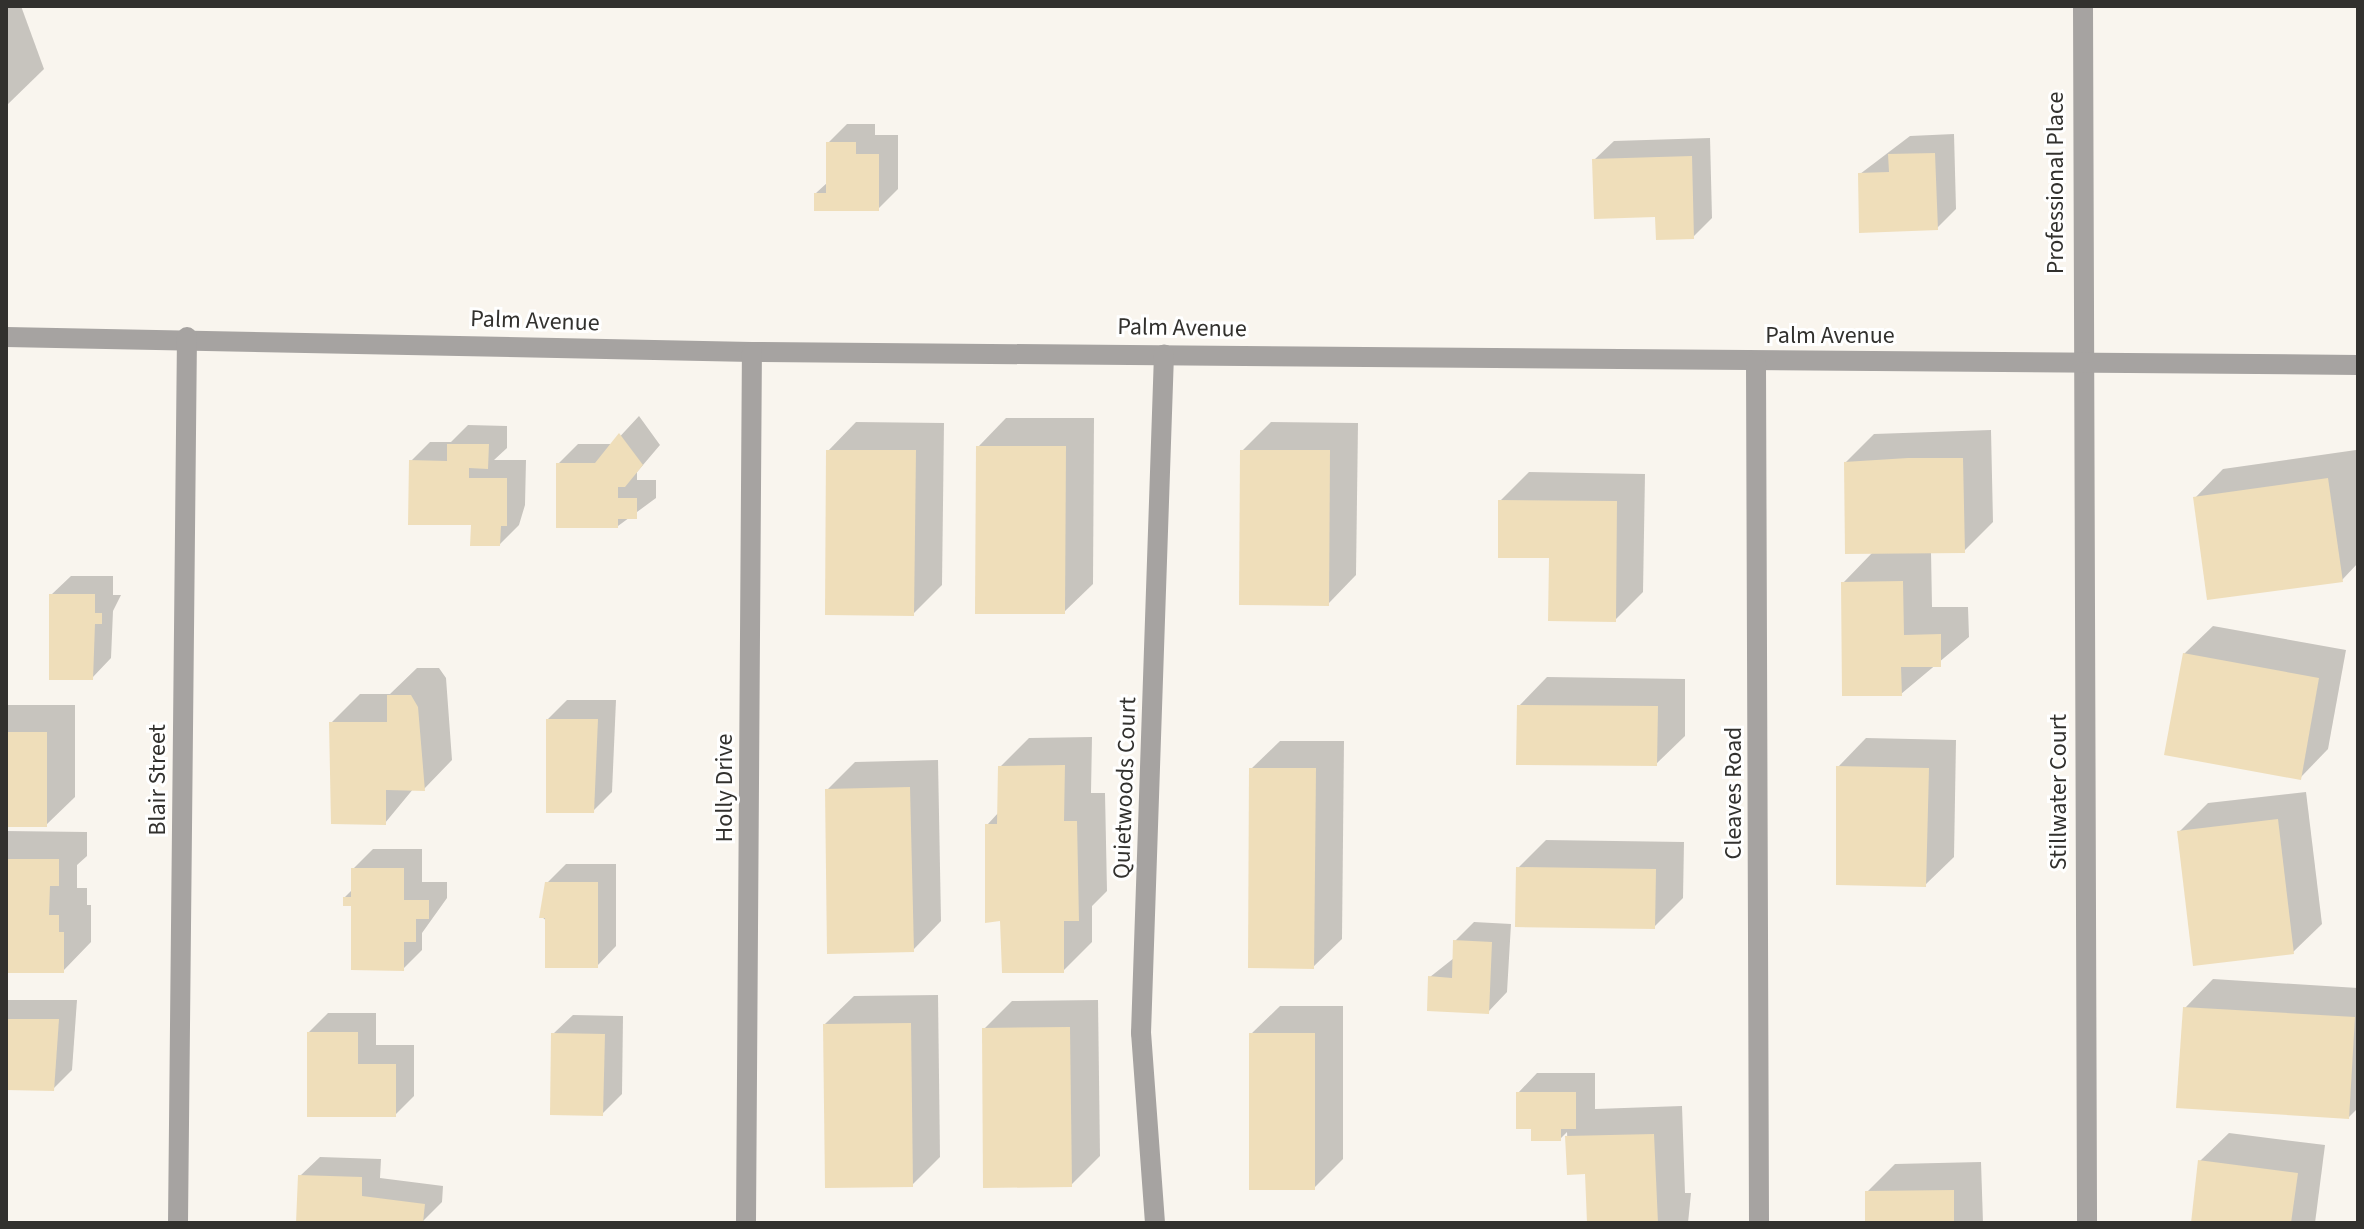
<!DOCTYPE html>
<html>
<head>
<meta charset="utf-8">
<style>
	body { margin:0 }
	#map { position:relative; width:2364px; height:1229px; overflow:hidden; background:#f9f5ee; font-family:"Source Sans 3",sans-serif }
	div>[style] { position:absolute }
	[style*='--x'] { left:calc(var(--x)*1px); top:calc(var(--y)*1px); width:calc(var(--w)*1px); rotate:calc(var(--a)*1deg) }
	.shadow>* { inset:0; background:#0003 }
	.building>* { inset:0; background:#efdeba }
	.street>* { height:20px; margin:-10px; padding:0 10px; transform-origin:10px; border-radius:10px; background:#a6a3a1 }
	span { translate:-50% -50%; white-space:nowrap; text-align:center; line-height:1.15; -webkit-text-stroke:6px #fff; paint-order:stroke }
	.street-label { font-size:24px; color:#32312e }
	.frame { position:absolute; inset:0; border:8px solid #32312e; pointer-events:none }
</style>
</head>
<body>
<div id="map">
	<div class="shadow">
		<i style="clip-path:polygon(6px 6px,21px 6px,44px 69px,6px 106px)"></i>
		<i style="clip-path:polygon(847px 124px,875px 124px,875px 135px,898px 135px,898px 189px,878px 209px,816px 193px,828px 182px,828px 143px)"></i>
		<i style="clip-path:polygon(1954px 134px,1956px 209px,1937px 228px,1860px 174px,1910px 136px)"></i>
		<i style="clip-path:polygon(1710px 138px,1712px 218px,1693px 237px,1657px 215px,1594px 160px,1614px 141px)"></i>
		<i style="clip-path:polygon(639px 416px,660px 445px,637px 472px,637px 480px,656px 480px,656px 498px,618px 526px,558px 464px,578px 444px,613px 444px)"></i>
		<i style="clip-path:polygon(1006px 418px,1094px 418px,1093px 584px,1064px 612px,978px 447px)"></i>
		<i style="clip-path:polygon(856px 422px,944px 423px,942px 585px,913px 614px,828px 451px)"></i>
		<i style="clip-path:polygon(1271px 422px,1358px 423px,1356px 575px,1328px 604px,1242px 451px)"></i>
		<i style="clip-path:polygon(468px 425px,507px 426px,507px 448px,494px 460px,526px 460px,525px 505px,519px 525px,500px 544px,411px 461px,430px 442px,451px 442px)"></i>
		<i style="clip-path:polygon(1991px 430px,1993px 522px,1964px 551px,1931px 551px,1932px 607px,1968px 607px,1969px 637px,1901px 694px,1843px 583px,1873px 552px,1846px 462px,1874px 434px)"></i>
		<i style="clip-path:polygon(2356px 450px,2358px 563px,2342px 580px,2195px 498px,2223px 469px)"></i>
		<i style="clip-path:polygon(1529px 472px,1645px 474px,1643px 592px,1615px 620px,1500px 501px)"></i>
		<i style="clip-path:polygon(71px 576px,113px 576px,113px 595px,121px 595px,113px 611px,111px 658px,92px 678px,51px 595px)"></i>
		<i style="clip-path:polygon(2213px 626px,2346px 650px,2328px 749px,2300px 778px,2184px 654px)"></i>
		<i style="clip-path:polygon(417px 668px,439px 668px,446px 678px,452px 760px,424px 789px,414px 788px,385px 823px,331px 723px,360px 694px,390px 694px)"></i>
		<i style="clip-path:polygon(1547px 677px,1685px 679px,1685px 736px,1656px 764px,1519px 706px)"></i>
		<i style="clip-path:polygon(567px 700px,616px 700px,612px 792px,593px 811px,548px 719px)"></i>
		<i style="clip-path:polygon(6px 705px,75px 705px,75px 797px,46px 825px,6px 825px)"></i>
		<i style="clip-path:polygon(1092px 737px,1091px 793px,1105px 793px,1107px 891px,1092px 906px,1092px 942px,1063px 971px,1002px 919px,987px 825px,999px 812px,1000px 767px,1029px 738px)"></i>
		<i style="clip-path:polygon(1866px 738px,1956px 740px,1954px 857px,1925px 885px,1838px 767px)"></i>
		<i style="clip-path:polygon(1280px 741px,1344px 741px,1342px 939px,1313px 967px,1251px 769px)"></i>
		<i style="clip-path:polygon(938px 760px,941px 921px,913px 950px,827px 790px,855px 762px)"></i>
		<i style="clip-path:polygon(2306px 792px,2322px 924px,2293px 952px,2179px 832px,2208px 803px)"></i>
		<i style="clip-path:polygon(6px 831px,87px 832px,87px 856px,77px 865px,77px 888px,87px 888px,87px 905px,91px 905px,91px 942px,63px 971px,6px 971px)"></i>
		<i style="clip-path:polygon(1546px 840px,1684px 842px,1683px 898px,1654px 927px,1518px 868px)"></i>
		<i style="clip-path:polygon(373px 849px,422px 849px,422px 882px,447px 882px,447px 898px,422px 933px,422px 950px,403px 969px,345px 897px,353px 889px,353px 869px)"></i>
		<i style="clip-path:polygon(566px 864px,616px 864px,616px 946px,597px 966px,541px 916px,547px 883px)"></i>
		<i style="clip-path:polygon(1474px 922px,1511px 924px,1507px 992px,1488px 1012px,1430px 977px,1454px 958px,1455px 941px)"></i>
		<i style="clip-path:polygon(2213px 979px,2358px 988px,2358px 1108px,2349px 1117px,2185px 1008px)"></i>
		<i style="clip-path:polygon(938px 995px,940px 1157px,912px 1185px,825px 1024px,854px 996px)"></i>
		<i style="clip-path:polygon(6px 1000px,77px 1000px,72px 1070px,53px 1089px,6px 1088px)"></i>
		<i style="clip-path:polygon(1098px 1000px,1100px 1156px,1071px 1185px,984px 1029px,1012px 1001px)"></i>
		<i style="clip-path:polygon(1280px 1006px,1343px 1006px,1343px 1159px,1314px 1188px,1251px 1034px)"></i>
		<i style="clip-path:polygon(328px 1013px,376px 1013px,376px 1045px,414px 1045px,414px 1096px,395px 1115px,309px 1032px)"></i>
		<i style="clip-path:polygon(573px 1015px,623px 1016px,622px 1094px,602px 1114px,553px 1034px)"></i>
		<i style="clip-path:polygon(1537px 1073px,1595px 1073px,1595px 1109px,1682px 1106px,1685px 1193px,1691px 1193px,1688px 1223px,1589px 1223px,1587px 1172px,1569px 1173px,1567px 1132px,1560px 1139px,1533px 1128px,1518px 1093px)"></i>
		<i style="clip-path:polygon(2229px 1133px,2325px 1145px,2315px 1223px,2193px 1223px,2200px 1161px)"></i>
		<i style="clip-path:polygon(320px 1157px,381px 1159px,380px 1178px,443px 1186px,442px 1202px,422px 1222px,314px 1223px,300px 1176px)"></i>
		<i style="clip-path:polygon(1981px 1162px,1983px 1223px,1867px 1223px,1867px 1192px,1895px 1164px)"></i>
	</div>
	<div class="building">
		<i style="clip-path:polygon(826px 142px,856px 142px,856px 154px,879px 154px,879px 211px,814px 211px,814px 193px,826px 193px)"></i>
		<i style="clip-path:polygon(1935px 153px,1938px 230px,1859px 233px,1858px 173px,1889px 172px,1888px 154px)"></i>
		<i style="clip-path:polygon(1692px 156px,1694px 239px,1656px 240px,1655px 217px,1594px 219px,1592px 159px)"></i>
		<i style="clip-path:polygon(619px 433px,643px 465px,625px 487px,618px 487px,618px 498px,637px 498px,637px 519px,618px 519px,618px 528px,556px 528px,556px 463px,595px 463px)"></i>
		<i style="clip-path:polygon(447px 444px,489px 444px,488px 469px,469px 468px,469px 478px,507px 478px,507px 526px,501px 526px,500px 546px,470px 546px,471px 525px,408px 525px,409px 460px,447px 461px)"></i>
		<i style="clip-path:polygon(976px 446px,1066px 446px,1065px 614px,975px 614px)"></i>
		<i style="clip-path:polygon(826px 450px,916px 450px,914px 616px,825px 615px)"></i>
		<i style="clip-path:polygon(1240px 450px,1330px 450px,1329px 606px,1239px 605px)"></i>
		<i style="clip-path:polygon(1908px 458px,1963px 458px,1965px 553px,1845px 554px,1844px 462px)"></i>
		<i style="clip-path:polygon(2328px 478px,2343px 582px,2207px 600px,2193px 497px)"></i>
		<i style="clip-path:polygon(1498px 500px,1617px 501px,1616px 622px,1548px 621px,1549px 558px,1498px 558px)"></i>
		<i style="clip-path:polygon(1903px 581px,1904px 635px,1941px 634px,1941px 667px,1901px 667px,1902px 696px,1842px 696px,1841px 582px)"></i>
		<i style="clip-path:polygon(49px 594px,95px 594px,95px 613px,102px 613px,102px 624px,95px 624px,93px 680px,49px 680px)"></i>
		<i style="clip-path:polygon(2183px 653px,2319px 678px,2301px 780px,2164px 755px)"></i>
		<i style="clip-path:polygon(387px 695px,411px 695px,418px 707px,425px 791px,386px 790px,386px 825px,331px 824px,329px 722px,387px 722px)"></i>
		<i style="clip-path:polygon(1517px 705px,1658px 706px,1657px 766px,1516px 765px)"></i>
		<i style="clip-path:polygon(546px 719px,598px 719px,594px 813px,546px 813px)"></i>
		<i style="clip-path:polygon(6px 732px,47px 732px,47px 827px,6px 827px)"></i>
		<i style="clip-path:polygon(1065px 765px,1064px 821px,1077px 821px,1079px 921px,1064px 921px,1064px 973px,1002px 973px,1000px 921px,985px 923px,985px 824px,997px 824px,998px 766px)"></i>
		<i style="clip-path:polygon(1836px 766px,1929px 768px,1926px 887px,1836px 885px)"></i>
		<i style="clip-path:polygon(1249px 768px,1316px 768px,1314px 969px,1248px 968px)"></i>
		<i style="clip-path:polygon(910px 787px,914px 952px,827px 954px,825px 789px)"></i>
		<i style="clip-path:polygon(2278px 819px,2294px 954px,2193px 966px,2177px 831px)"></i>
		<i style="clip-path:polygon(6px 859px,59px 859px,59px 886px,50px 886px,49px 915px,59px 915px,59px 932px,64px 932px,64px 973px,6px 973px)"></i>
		<i style="clip-path:polygon(1516px 867px,1656px 869px,1655px 929px,1515px 927px)"></i>
		<i style="clip-path:polygon(351px 868px,404px 868px,404px 900px,429px 900px,429px 919px,416px 919px,416px 942px,404px 942px,404px 971px,351px 970px,351px 906px,343px 906px,343px 897px,351px 897px)"></i>
		<i style="clip-path:polygon(545px 882px,598px 882px,598px 968px,545px 968px,545px 918px,539px 918px)"></i>
		<i style="clip-path:polygon(1453px 940px,1492px 942px,1489px 1014px,1427px 1011px,1428px 976px,1452px 978px)"></i>
		<i style="clip-path:polygon(2183px 1007px,2355px 1017px,2349px 1119px,2176px 1108px)"></i>
		<i style="clip-path:polygon(6px 1019px,59px 1019px,54px 1091px,6px 1090px)"></i>
		<i style="clip-path:polygon(911px 1023px,913px 1187px,825px 1188px,823px 1024px)"></i>
		<i style="clip-path:polygon(1070px 1027px,1072px 1187px,983px 1188px,982px 1028px)"></i>
		<i style="clip-path:polygon(307px 1032px,358px 1032px,358px 1064px,396px 1064px,396px 1117px,307px 1117px)"></i>
		<i style="clip-path:polygon(551px 1033px,605px 1034px,603px 1116px,550px 1115px)"></i>
		<i style="clip-path:polygon(1249px 1033px,1315px 1033px,1315px 1190px,1249px 1190px)"></i>
		<i style="clip-path:polygon(1516px 1092px,1576px 1092px,1576px 1129px,1561px 1129px,1561px 1141px,1531px 1141px,1531px 1129px,1516px 1129px)"></i>
		<i style="clip-path:polygon(1654px 1134px,1658px 1223px,1587px 1223px,1585px 1174px,1567px 1175px,1565px 1136px)"></i>
		<i style="clip-path:polygon(2198px 1160px,2298px 1173px,2291px 1223px,2191px 1223px)"></i>
		<i style="clip-path:polygon(298px 1175px,362px 1177px,362px 1196px,425px 1204px,423px 1223px,296px 1223px)"></i>
		<i style="clip-path:polygon(1954px 1190px,1954px 1223px,1865px 1223px,1865px 1191px)"></i>
	</div>
	<div class="street">
		<i style="--x:2083;--y:6;--w:1217;--a:89.81"></i>
		<i style="--x:6;--y:337;--w:746;--a:1.15"></i>
		<i style="--x:752;--y:352;--w:1606;--a:0.46"></i>
		<i style="--x:1756;--y:363;--w:860;--a:89.8"></i>
		<i style="--x:178;--y:1223;--w:886;--a:-89.42"></i>
		<i style="--x:746;--y:1223;--w:871;--a:-89.61"></i>
		<i style="--x:1155;--y:1223;--w:191;--a:-94.2"></i>
		<i style="--x:1141;--y:1033;--w:679;--a:-88.06"></i>
	</div>
	<div class="street-label">
		<span style="left:2056px;top:183px;rotate:-90deg">Professional Place</span>
		<span style="left:535px;top:321px;rotate:2deg">Palm Avenue</span>
		<span style="left:1182px;top:328px;rotate:1deg">Palm Avenue</span>
		<span style="left:1830px;top:336px">Palm Avenue</span>
		<span style="left:158px;top:780px;rotate:-90deg">Blair Street</span>
		<span style="left:725px;top:788px;rotate:-90deg">Holly Drive</span>
		<span style="left:1125px;top:788px;rotate:-88deg">Quietwoods Court</span>
		<span style="left:2059px;top:792px;rotate:-90deg">Stillwater Court</span>
		<span style="left:1734px;top:793px;rotate:-90deg">Cleaves Road</span>
	</div>
	<div class="frame"></div>
</div>
</body>
</html>
